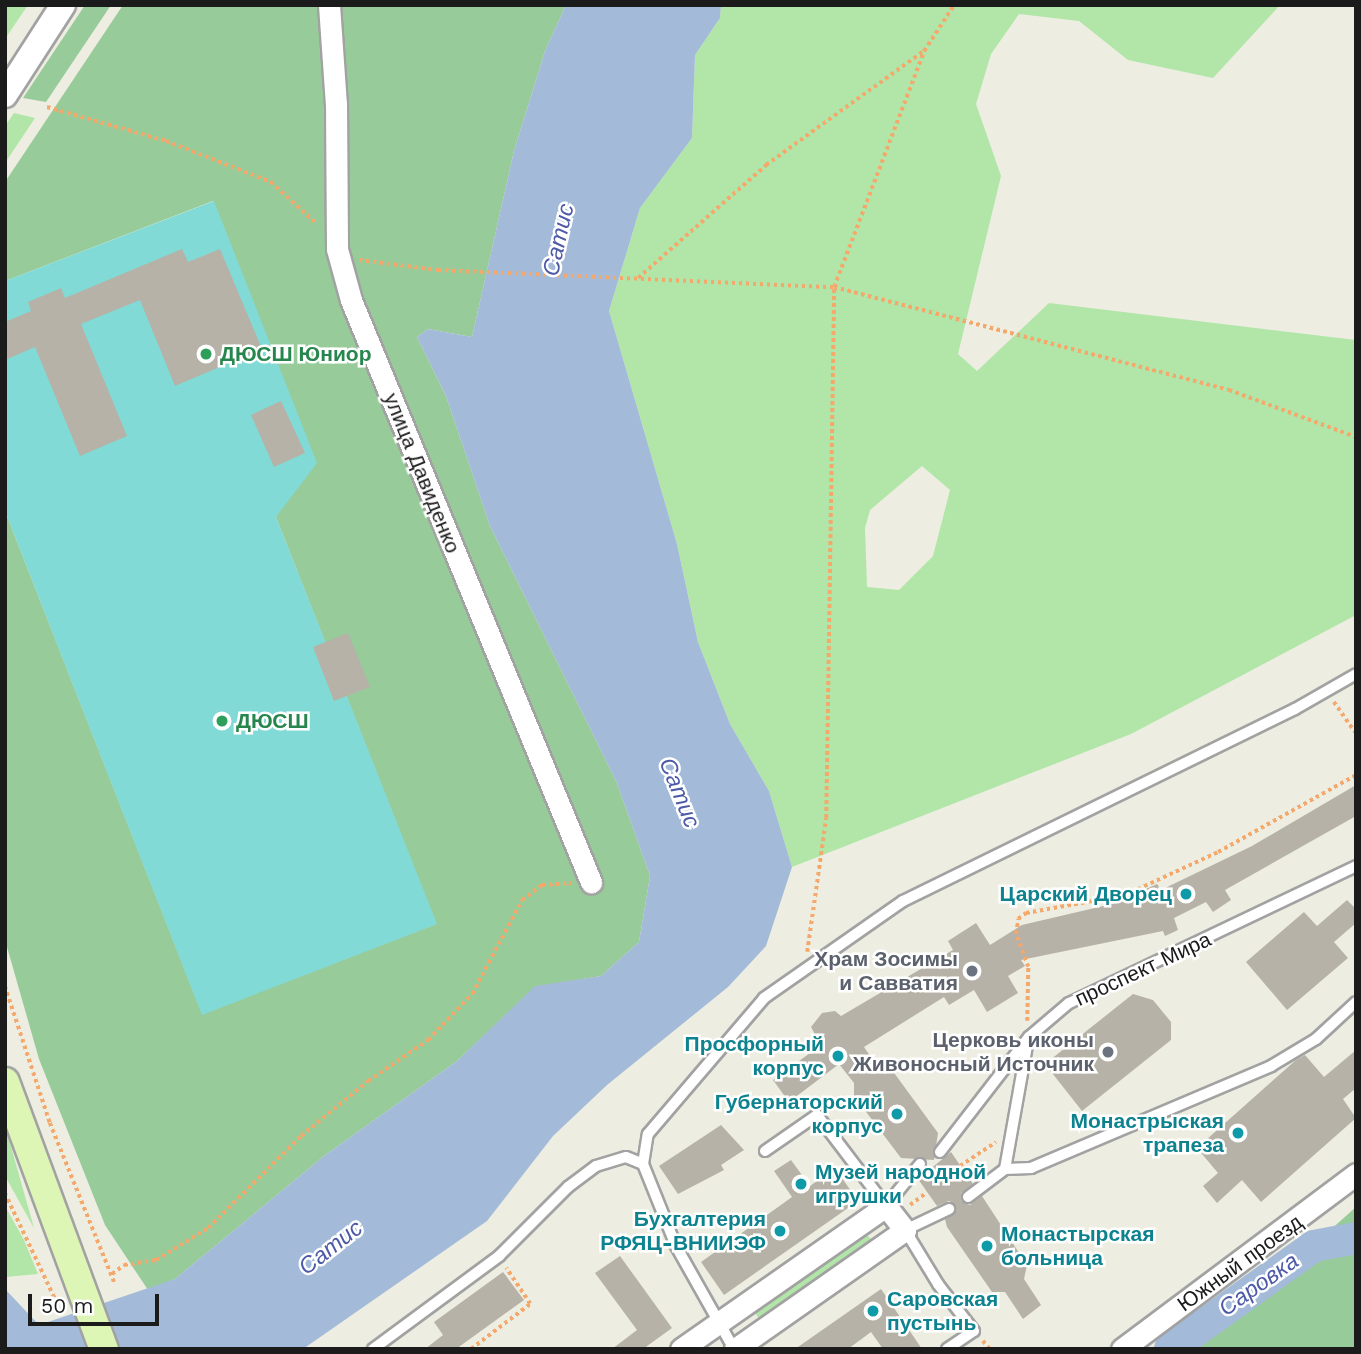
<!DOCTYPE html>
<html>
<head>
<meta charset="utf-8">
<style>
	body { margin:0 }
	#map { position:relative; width:1361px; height:1354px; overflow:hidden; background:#edede1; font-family:"Work Sans",sans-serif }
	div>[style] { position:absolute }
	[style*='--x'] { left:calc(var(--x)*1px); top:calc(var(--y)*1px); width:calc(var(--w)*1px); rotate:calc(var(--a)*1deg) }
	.grass>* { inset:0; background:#b1e6a8 }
	.forest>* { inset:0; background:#97cb9a }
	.pitch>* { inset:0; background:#81dad6 }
	.water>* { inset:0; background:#a3bad9 }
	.river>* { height:32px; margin:-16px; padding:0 16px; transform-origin:16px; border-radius:16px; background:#a3bad9 }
	.building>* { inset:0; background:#b6b2a7 }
	.path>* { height:3.5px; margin-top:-1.75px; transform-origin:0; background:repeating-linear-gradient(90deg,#f4a86b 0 3.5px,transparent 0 7px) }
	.roads { filter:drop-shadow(2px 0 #a2a2a2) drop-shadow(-2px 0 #a2a2a2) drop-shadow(0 2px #a2a2a2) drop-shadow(0 -2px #a2a2a2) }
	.service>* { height:10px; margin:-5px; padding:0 5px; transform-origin:5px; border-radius:5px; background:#fff }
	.minor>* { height:21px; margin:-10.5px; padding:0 10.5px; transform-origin:10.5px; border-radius:10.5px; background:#fff }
	.tertiary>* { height:24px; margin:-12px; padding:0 12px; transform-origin:12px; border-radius:12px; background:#fff }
	.secondary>* { height:28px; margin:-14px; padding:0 14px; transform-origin:14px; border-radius:14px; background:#ddf6b5 }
	.dots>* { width:19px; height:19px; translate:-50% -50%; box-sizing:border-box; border:4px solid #fff; border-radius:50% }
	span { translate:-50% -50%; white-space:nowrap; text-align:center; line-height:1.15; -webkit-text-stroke:5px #fff; paint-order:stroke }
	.leisure-label { font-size:21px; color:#27864d; font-weight:700 }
	.left { translate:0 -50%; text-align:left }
	.street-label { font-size:21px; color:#1b1b1b }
	.culture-label { font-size:21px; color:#0d838f; font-weight:700 }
	.right { translate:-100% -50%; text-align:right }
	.worship-label { font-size:21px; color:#5b616d; font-weight:700 }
	.water-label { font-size:23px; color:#4c5aa7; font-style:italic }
	.frame { position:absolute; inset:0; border:7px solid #1b1b1b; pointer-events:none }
	.scale { position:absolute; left:28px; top:1294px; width:131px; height:32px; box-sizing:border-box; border:4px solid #1b1b1b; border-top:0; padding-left:9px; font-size:21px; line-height:24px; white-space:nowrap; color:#1b1b1b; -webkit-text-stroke:5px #fff; paint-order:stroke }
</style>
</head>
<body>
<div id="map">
	<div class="grass">
		<i style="clip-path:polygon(5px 5px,28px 5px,5px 39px)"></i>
		<i style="clip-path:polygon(evenodd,721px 5px,1280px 5px,1213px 78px,1128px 60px,1079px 21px,1019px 14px,991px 54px,976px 104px,1001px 176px,958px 354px,977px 371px,1049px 303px,1356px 340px,1356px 615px,1131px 734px,792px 867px,769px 791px,730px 724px,698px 642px,677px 544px,609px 311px,640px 208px,692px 138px,695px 55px,720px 18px,721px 5px,922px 466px,950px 490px,933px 556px,899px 590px,867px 587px,865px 528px,870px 510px,922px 466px)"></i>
		<i style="clip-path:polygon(14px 113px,35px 118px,5px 163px,5px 126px)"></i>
		<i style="clip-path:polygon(5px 1127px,8px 1136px,34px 1228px,5px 1176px)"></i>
		<i style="clip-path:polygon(5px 1206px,24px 1240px,38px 1274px,5px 1277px)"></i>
		<i style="clip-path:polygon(864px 1232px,874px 1242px,760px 1320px,752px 1309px)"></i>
	</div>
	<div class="forest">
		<i style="clip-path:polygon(85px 5px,111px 5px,46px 102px,23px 98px)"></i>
		<i style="clip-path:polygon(123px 5px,566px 5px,545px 51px,514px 151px,472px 337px,428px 329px,417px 337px,446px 396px,490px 526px,617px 783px,650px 876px,639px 942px,601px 976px,535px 987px,457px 1061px,324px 1156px,175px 1279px,148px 1290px,105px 1225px,39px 1059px,5px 940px,5px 511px,202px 1014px,436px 924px,276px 517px,213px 201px,5px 281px,5px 182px)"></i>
		<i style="clip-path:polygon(1356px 1207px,1356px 1349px,1197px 1349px)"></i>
	</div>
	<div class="pitch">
		<i style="clip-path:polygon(214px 201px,317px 463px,276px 517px,437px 924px,202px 1015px,5px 511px,5px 281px)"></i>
	</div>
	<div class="water">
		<i style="clip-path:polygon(566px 5px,721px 5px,720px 18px,695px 55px,692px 138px,640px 208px,609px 311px,677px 544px,698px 642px,730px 724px,769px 791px,792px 867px,766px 946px,728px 987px,607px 1085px,553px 1136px,487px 1221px,303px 1349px,5px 1349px,5px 1289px,39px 1325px,175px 1279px,324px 1156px,457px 1061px,535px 986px,601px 976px,639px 942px,650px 876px,617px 783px,490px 526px,446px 396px,417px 337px,428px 329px,472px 337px,514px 151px,545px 51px)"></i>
	</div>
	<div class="river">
		<i style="--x:1170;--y:1349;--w:177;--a:-35.6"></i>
		<i style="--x:1314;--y:1246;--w:43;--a:-10.8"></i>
	</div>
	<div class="building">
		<i style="clip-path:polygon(182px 249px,188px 262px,220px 249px,262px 349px,175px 386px,140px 300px,81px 324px,127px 436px,80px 456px,35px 347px,5px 360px,5px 322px,31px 311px,28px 302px,61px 288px,65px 298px)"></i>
		<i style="clip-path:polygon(281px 401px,305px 453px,274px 467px,251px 415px)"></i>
		<i style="clip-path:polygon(348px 633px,370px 687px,334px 701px,313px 647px)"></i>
		<i style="clip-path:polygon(1356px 785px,1356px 816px,1225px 890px,1231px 900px,1213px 912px,1206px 902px,1174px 918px,1178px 930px,1165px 936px,1163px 931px,1021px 960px,1025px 966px,1008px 976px,1018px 993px,987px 1012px,974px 990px,949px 1005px,944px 997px,864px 1047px,877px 1066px,892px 1070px,938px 1133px,934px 1160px,901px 1158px,854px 1096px,854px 1083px,839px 1064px,789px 1102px,773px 1080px,821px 1045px,811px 1027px,822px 1013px,835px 1011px,841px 1016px,953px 950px,948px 941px,976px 923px,990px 945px,1022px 925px,1146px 896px,1144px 890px,1157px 884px,1161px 890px,1252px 846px)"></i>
		<i style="clip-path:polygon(1347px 900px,1356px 909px,1356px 923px,1334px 942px,1348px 958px,1287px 1010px,1246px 962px,1304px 912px,1317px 926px)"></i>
		<i style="clip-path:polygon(1133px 994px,1153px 1000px,1171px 1022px,1171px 1040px,1082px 1111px,1045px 1064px)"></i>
		<i style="clip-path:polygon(1356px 1050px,1356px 1088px,1343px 1099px,1356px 1118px,1261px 1202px,1242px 1180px,1217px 1203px,1203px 1186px,1218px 1173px,1197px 1148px,1296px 1060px,1305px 1055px,1324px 1077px)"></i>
		<i style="clip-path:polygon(721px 1125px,744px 1150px,721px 1165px,724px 1170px,678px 1194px,659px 1166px)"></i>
		<i style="clip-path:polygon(951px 1152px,973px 1184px,961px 1193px,961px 1201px,970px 1205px,982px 1196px,1027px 1265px,1024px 1279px,1041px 1305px,1023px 1319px,1005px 1292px,992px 1292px,947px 1227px,945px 1219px,955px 1214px,956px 1205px,949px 1201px,937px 1206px,918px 1179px)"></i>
		<i style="clip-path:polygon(791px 1160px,810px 1186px,835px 1168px,858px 1201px,724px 1295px,701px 1262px,792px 1197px,774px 1171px)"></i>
		<i style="clip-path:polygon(620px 1256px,672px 1328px,643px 1349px,612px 1349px,637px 1330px,595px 1273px)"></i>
		<i style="clip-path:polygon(503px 1272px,524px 1300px,456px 1349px,425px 1349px,443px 1335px,434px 1322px)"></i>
		<i style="clip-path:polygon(881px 1289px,922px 1349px,883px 1349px,871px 1332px,848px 1349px,795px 1349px)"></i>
	</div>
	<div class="path">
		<i style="--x:47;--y:107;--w:124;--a:15.9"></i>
		<i style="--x:166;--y:141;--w:113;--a:21.3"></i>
		<i style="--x:271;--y:182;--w:62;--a:42.4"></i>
		<i style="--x:359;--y:260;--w:80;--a:7.2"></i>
		<i style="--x:438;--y:270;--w:396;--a:2.5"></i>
		<i style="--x:834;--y:287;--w:408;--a:14.6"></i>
		<i style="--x:1229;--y:390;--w:135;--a:20.3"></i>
		<i style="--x:638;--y:278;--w:171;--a:-41.4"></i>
		<i style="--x:766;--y:165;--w:193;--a:-35.9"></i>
		<i style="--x:1334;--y:702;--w:37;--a:55"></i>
		<i style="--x:807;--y:952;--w:135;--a:-81.9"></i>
		<i style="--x:826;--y:818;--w:531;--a:-89.14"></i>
		<i style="--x:834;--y:287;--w:253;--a:-69.1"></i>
		<i style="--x:924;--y:51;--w:55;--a:-56.9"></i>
		<i style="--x:5;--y:986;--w:144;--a:71.8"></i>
		<i style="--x:50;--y:1123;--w:174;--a:68"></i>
		<i style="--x:1027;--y:1021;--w:54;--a:-88.9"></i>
		<i style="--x:1028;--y:967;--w:35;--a:-110"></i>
		<i style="--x:1016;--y:934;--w:15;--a:-82"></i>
		<i style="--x:1018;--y:919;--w:10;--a:-37"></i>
		<i style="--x:1026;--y:913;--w:101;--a:-10.3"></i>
		<i style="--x:1125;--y:895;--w:102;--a:-24.8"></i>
		<i style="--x:1218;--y:852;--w:158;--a:-29.2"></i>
		<i style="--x:960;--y:1166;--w:43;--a:-33.7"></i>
		<i style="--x:5;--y:1193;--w:122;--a:64.7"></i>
		<i style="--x:910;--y:1205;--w:21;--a:-37"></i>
		<i style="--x:112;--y:1274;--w:15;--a:-37"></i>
		<i style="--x:124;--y:1265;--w:32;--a:-9"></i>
		<i style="--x:156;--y:1260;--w:61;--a:-31.6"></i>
		<i style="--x:208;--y:1228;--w:131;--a:-44.7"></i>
		<i style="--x:301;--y:1136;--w:87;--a:-39.4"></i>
		<i style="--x:368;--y:1081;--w:73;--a:-34.3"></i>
		<i style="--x:428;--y:1040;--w:64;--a:-46.3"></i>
		<i style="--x:472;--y:994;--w:106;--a:-62"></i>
		<i style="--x:522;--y:900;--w:25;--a:-37"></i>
		<i style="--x:542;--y:885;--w:30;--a:-4"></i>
		<i style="--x:983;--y:1341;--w:11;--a:49"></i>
		<i style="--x:471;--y:1349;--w:74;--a:-37.3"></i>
		<i style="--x:530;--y:1304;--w:43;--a:-123.7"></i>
	</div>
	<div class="roads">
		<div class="service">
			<i style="--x:765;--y:1151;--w:63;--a:-34.7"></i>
			<i style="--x:817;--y:1115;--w:114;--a:52.8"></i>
			<i style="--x:886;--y:1206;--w:54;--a:-51"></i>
			<i style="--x:940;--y:1152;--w:145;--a:-52.3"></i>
			<i style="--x:1029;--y:1037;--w:52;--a:-40.4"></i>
			<i style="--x:1069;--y:1003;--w:318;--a:-25.5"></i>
			<i style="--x:1005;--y:1169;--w:131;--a:-79.9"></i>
			<i style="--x:968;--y:1197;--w:46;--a:-37.1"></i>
			<i style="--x:1005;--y:1169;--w:26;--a:-2"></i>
			<i style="--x:1031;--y:1168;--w:261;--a:-23"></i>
			<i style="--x:1271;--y:1066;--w:52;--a:-31"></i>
			<i style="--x:1316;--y:1039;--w:54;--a:-42.8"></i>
			<i style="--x:373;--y:1349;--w:157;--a:-36.4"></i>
			<i style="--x:499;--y:1256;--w:98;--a:-45"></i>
			<i style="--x:568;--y:1187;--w:35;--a:-37"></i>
			<i style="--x:596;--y:1166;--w:31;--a:-17"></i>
			<i style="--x:626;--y:1157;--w:18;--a:22"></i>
			<i style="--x:734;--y:1349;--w:118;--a:-119.4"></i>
			<i style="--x:676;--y:1246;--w:88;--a:-111.9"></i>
			<i style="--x:643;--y:1164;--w:30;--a:-81"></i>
			<i style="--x:648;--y:1134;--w:179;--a:-49.5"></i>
			<i style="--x:764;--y:998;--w:169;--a:-34.9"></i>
			<i style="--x:903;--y:901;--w:436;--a:-26.1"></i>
			<i style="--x:1295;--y:709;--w:70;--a:-29.8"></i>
			<i style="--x:947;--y:1349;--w:32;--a:-34"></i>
			<i style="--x:974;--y:1331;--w:59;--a:-127.5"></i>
			<i style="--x:938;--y:1284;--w:63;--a:-121.4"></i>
			<i style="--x:905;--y:1230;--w:49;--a:-25.5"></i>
		</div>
		<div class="minor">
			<i style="--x:329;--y:5;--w:99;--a:86"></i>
			<i style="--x:336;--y:104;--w:145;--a:89.6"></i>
			<i style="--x:337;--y:249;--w:53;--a:74.6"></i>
			<i style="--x:351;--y:300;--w:630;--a:67.59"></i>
			<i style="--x:681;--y:1349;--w:250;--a:-34.9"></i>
			<i style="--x:886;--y:1206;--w:31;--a:52"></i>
			<i style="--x:905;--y:1230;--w:208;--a:145"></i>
			<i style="--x:1122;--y:1349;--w:292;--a:-36.8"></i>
		</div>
		<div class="tertiary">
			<i style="--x:5;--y:95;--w:107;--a:-57.2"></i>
		</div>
		<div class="secondary">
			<i style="--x:5;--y:1082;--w:285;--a:69.7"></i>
		</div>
	</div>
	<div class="dots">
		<i style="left:206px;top:354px;background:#2e9e5b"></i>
		<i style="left:222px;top:721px;background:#2e9e5b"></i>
		<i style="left:1186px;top:894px;background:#0f9aa8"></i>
		<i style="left:972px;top:971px;background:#6b7280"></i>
		<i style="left:1108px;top:1052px;background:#6b7280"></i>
		<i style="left:838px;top:1056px;background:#0f9aa8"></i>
		<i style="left:897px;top:1114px;background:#0f9aa8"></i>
		<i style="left:1238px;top:1133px;background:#0f9aa8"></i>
		<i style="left:801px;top:1184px;background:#0f9aa8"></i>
		<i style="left:780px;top:1231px;background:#0f9aa8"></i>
		<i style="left:987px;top:1246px;background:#0f9aa8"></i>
		<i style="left:873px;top:1311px;background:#0f9aa8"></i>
	</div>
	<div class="leisure-label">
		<span class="left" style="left:220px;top:354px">ДЮСШ Юниор</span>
		<span class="left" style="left:236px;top:721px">ДЮСШ</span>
	</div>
	<div class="street-label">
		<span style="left:422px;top:473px;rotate:68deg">улица Давиденко</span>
		<span style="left:1143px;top:969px;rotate:-25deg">проспект Мира</span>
		<span style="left:1240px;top:1263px;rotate:-36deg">Южный проезд</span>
	</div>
	<div class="culture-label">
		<span class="right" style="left:1172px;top:894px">Царский Дворец</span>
		<span class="right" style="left:824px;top:1056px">Просфорный<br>корпус</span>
		<span class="right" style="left:883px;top:1114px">Губернаторский<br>корпус</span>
		<span class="right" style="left:1224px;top:1133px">Монастрыская<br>трапеза</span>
		<span class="left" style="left:815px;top:1184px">Музей народной<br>игрушки</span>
		<span class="right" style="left:766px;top:1231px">Бухгалтерия<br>РФЯЦ-ВНИИЭФ</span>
		<span class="left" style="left:1001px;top:1246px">Монастырская<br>больница</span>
		<span class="left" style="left:887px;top:1311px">Саровская<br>пустынь</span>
	</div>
	<div class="worship-label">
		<span class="right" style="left:958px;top:971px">Храм Зосимы<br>и Савватия</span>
		<span class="right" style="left:1094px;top:1052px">Церковь иконы<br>Живоносный Источник</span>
	</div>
	<div class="water-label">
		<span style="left:559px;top:240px;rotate:-77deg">Сатис</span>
		<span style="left:679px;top:793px;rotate:68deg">Сатис</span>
		<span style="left:331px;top:1248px;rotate:-38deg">Сатис</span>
		<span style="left:1259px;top:1285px;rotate:-35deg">Саровка</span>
	</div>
	<div class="frame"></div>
	<div class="scale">50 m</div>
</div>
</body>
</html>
